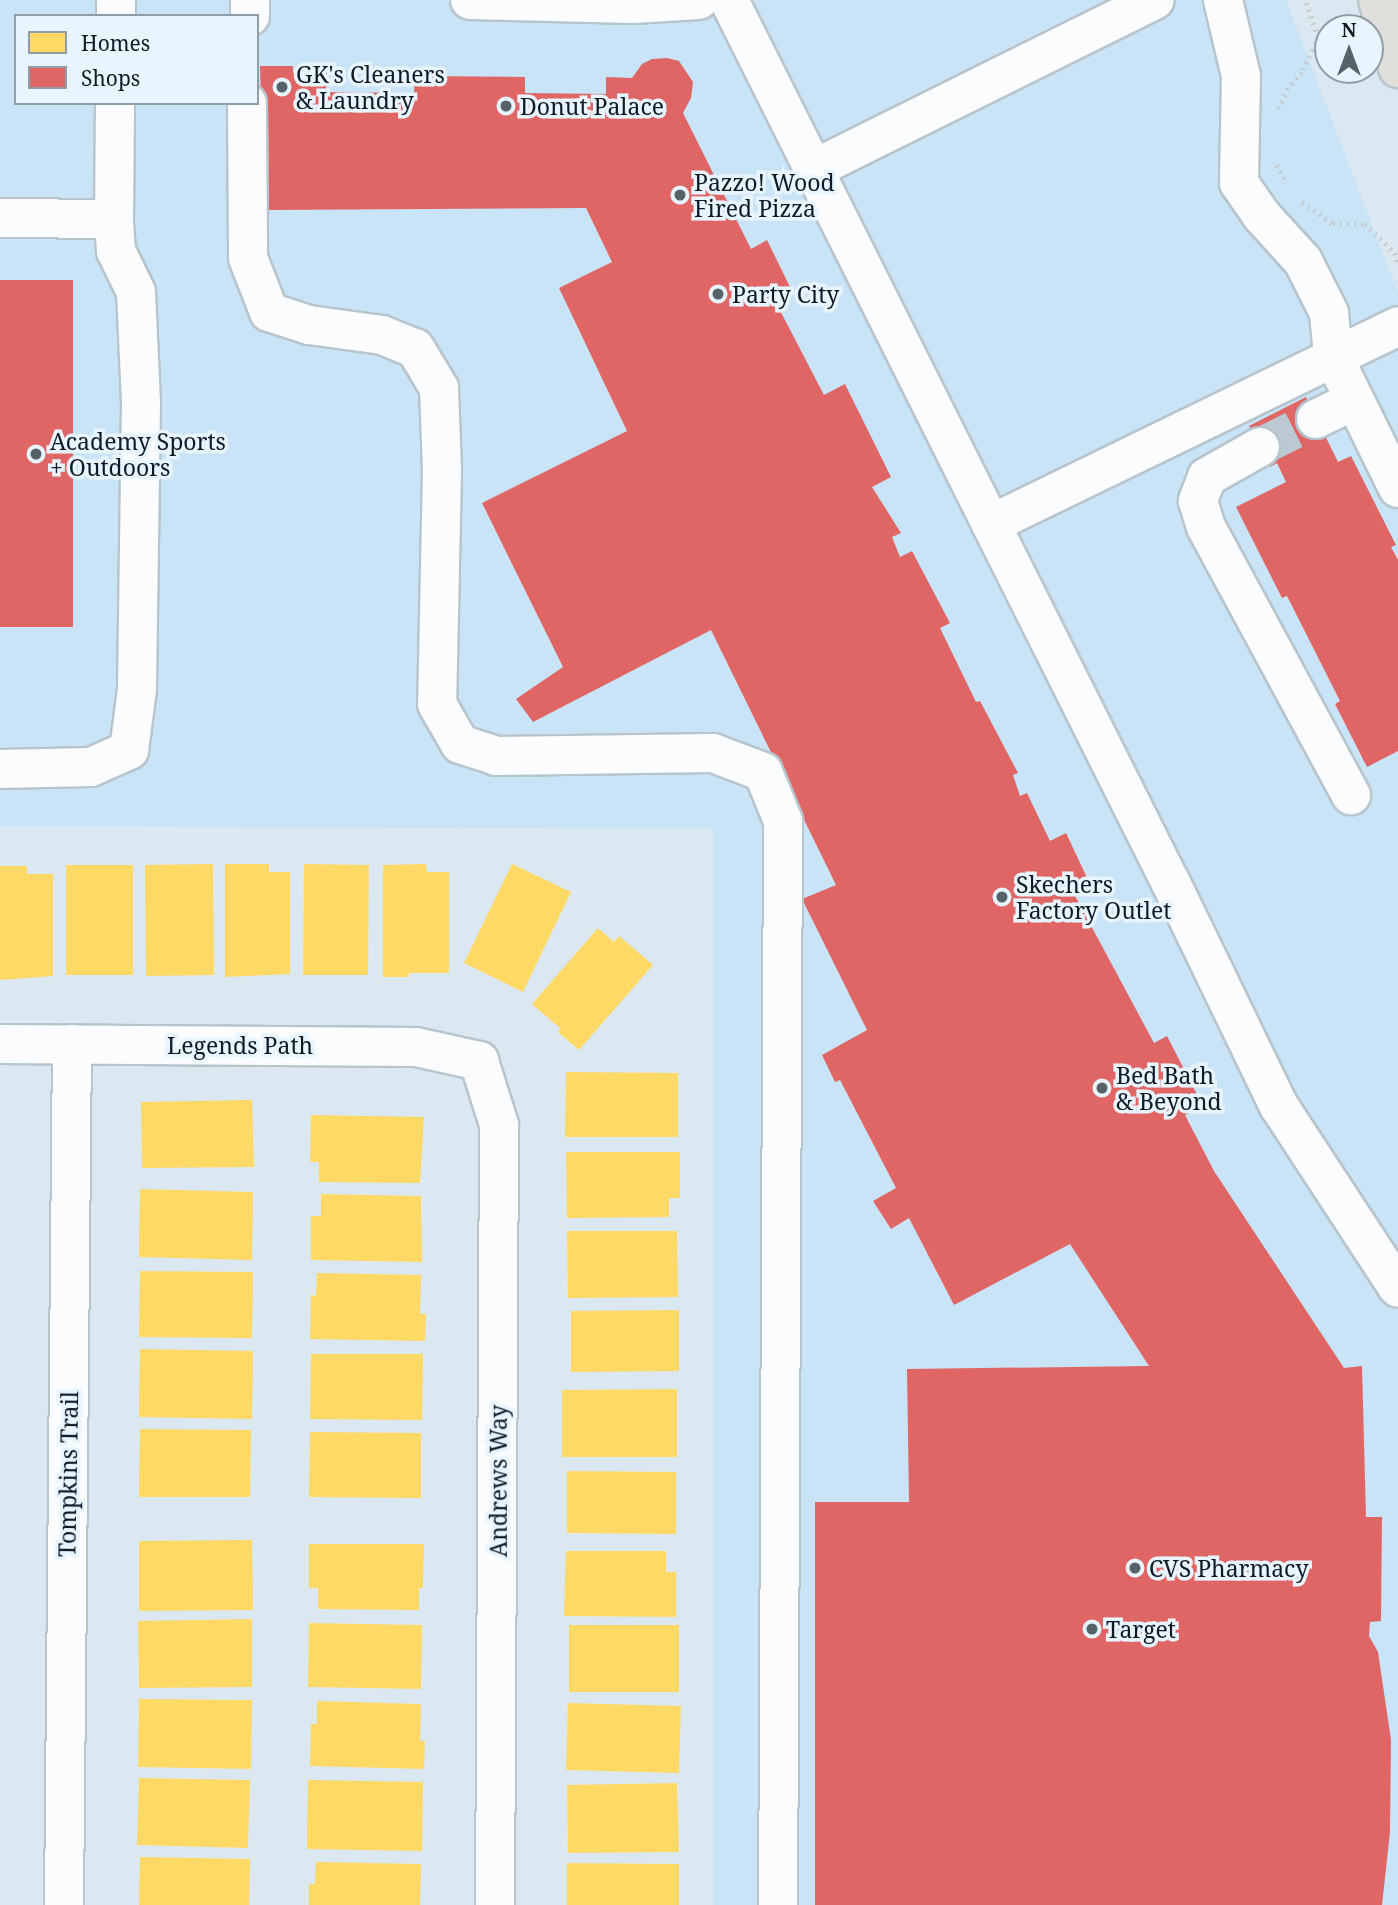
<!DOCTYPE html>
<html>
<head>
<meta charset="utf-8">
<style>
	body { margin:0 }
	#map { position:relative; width:1398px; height:1905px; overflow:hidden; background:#dbe8f1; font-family:"Noto Serif",serif }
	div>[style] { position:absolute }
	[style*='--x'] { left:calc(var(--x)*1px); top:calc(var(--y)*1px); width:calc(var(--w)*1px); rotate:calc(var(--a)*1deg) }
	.built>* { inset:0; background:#cae4f7 }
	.homes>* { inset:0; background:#ffd966 }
	.shops>* { inset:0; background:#e06666 }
	.minor-tunnel>* { height:38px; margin-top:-19px; transform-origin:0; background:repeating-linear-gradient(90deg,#bcc9d2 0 38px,transparent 0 57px) }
	.path>* { height:4.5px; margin-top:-2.25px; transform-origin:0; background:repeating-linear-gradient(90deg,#c5cacd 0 2px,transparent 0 7px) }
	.roads { filter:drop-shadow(2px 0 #b8c4cc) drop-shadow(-2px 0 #b8c4cc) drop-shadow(0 2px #b8c4cc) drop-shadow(0 -2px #b8c4cc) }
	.minor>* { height:38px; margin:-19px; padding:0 19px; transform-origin:19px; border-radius:19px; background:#fafcfd }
	.major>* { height:38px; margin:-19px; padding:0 19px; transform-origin:19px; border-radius:19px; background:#e0e0db }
	.dots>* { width:19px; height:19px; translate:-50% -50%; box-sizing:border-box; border:4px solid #e8f4fe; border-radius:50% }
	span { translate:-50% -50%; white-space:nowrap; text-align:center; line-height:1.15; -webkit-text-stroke:7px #e8f4fe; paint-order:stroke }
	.poi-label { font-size:23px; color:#0f1a22 }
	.left { translate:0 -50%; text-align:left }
	.street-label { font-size:23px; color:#0f1a22 }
	.legend { position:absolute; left:14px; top:14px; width:245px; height:91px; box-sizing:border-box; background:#e8f4fe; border:2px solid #919da6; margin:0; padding:9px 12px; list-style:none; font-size:21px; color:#0f1a22 }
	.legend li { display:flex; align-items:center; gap:14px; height:35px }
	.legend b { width:35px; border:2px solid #919da6 }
	.north { position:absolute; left:1314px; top:14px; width:70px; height:70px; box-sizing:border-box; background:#e8f4fe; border:2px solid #919da6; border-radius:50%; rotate:0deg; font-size:19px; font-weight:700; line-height:28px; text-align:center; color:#0f1a22 }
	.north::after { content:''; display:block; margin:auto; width:24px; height:32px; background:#56626a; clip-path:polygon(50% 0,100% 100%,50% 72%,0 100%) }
</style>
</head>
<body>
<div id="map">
	<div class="built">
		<i style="clip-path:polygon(evenodd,0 0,1286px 0,1398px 292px,1398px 1905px,713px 1905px,713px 829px,0 826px,0 0,16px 16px,257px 16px,257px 103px,16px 103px,16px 16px)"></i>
	</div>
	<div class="homes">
		<i style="clip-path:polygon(213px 864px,214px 975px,146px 976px,145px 865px)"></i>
		<i style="clip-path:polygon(225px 864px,269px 864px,269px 872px,290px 872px,290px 974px,225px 977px)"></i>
		<i style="clip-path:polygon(304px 864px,369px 865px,368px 975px,303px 975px)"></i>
		<i style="clip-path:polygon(426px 864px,427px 872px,449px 872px,449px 973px,409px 973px,409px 977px,383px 977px,383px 865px)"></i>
		<i style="clip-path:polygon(512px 864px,571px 892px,523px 992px,464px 963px)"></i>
		<i style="clip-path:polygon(66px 865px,133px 865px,133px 975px,66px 975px)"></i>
		<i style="clip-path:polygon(0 866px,27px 866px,27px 874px,53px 874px,53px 976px,0 980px)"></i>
		<i style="clip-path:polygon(598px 928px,614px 942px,619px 936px,653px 965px,579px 1050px,558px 1032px,561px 1029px,532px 1004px)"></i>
		<i style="clip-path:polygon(566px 1072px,678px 1073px,678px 1137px,565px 1137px)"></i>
		<i style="clip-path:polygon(252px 1100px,254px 1167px,142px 1168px,141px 1102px)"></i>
		<i style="clip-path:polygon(311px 1115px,424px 1117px,420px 1183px,319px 1182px,319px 1162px,310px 1162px)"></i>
		<i style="clip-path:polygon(566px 1152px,680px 1152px,680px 1198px,669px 1198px,669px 1217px,567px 1218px)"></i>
		<i style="clip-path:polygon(140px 1189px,253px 1192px,252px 1260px,139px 1257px)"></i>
		<i style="clip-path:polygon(321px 1194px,421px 1196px,422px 1262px,311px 1260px,311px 1216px,321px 1216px)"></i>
		<i style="clip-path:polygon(567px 1231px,677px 1231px,678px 1297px,568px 1298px)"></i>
		<i style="clip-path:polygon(140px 1271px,253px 1272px,252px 1338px,139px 1337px)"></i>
		<i style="clip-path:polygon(317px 1273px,421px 1275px,420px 1314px,426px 1314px,425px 1341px,310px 1339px,311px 1295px,316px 1296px)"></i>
		<i style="clip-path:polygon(679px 1310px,679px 1371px,571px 1372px,571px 1311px)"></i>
		<i style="clip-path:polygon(140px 1349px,253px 1351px,252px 1419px,139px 1417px)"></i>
		<i style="clip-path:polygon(311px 1354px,423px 1354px,422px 1420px,310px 1419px)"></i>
		<i style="clip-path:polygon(677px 1389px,677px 1457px,562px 1457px,562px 1390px)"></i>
		<i style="clip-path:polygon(140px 1429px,251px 1430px,250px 1497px,139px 1497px)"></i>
		<i style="clip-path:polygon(310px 1432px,421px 1433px,421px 1498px,309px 1497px)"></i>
		<i style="clip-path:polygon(567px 1471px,676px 1472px,676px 1534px,567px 1533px)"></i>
		<i style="clip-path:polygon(252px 1540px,253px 1610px,139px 1611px,139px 1541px)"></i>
		<i style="clip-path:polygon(309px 1544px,424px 1544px,423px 1588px,419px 1588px,419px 1610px,318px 1609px,318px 1588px,309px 1588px)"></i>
		<i style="clip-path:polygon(566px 1551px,666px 1551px,666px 1572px,676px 1572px,676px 1617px,564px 1616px)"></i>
		<i style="clip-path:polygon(252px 1619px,252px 1687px,139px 1688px,138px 1621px)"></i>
		<i style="clip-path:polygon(309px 1623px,422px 1625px,421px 1689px,308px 1687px)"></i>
		<i style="clip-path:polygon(569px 1625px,679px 1625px,679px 1692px,569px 1692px)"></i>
		<i style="clip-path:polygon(139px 1699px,252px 1700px,251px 1769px,138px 1767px)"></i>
		<i style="clip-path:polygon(317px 1701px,421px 1704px,420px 1741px,425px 1741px,424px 1769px,310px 1766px,311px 1724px,317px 1724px)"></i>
		<i style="clip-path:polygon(568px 1703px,681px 1706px,679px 1773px,566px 1770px)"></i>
		<i style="clip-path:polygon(139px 1778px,250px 1780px,248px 1848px,137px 1845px)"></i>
		<i style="clip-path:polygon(308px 1780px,423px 1782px,422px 1851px,307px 1849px)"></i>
		<i style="clip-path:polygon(677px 1783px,679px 1852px,568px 1853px,567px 1785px)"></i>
		<i style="clip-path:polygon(140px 1857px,250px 1859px,249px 1905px,139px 1905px)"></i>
		<i style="clip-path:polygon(316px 1862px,421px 1864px,420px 1905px,309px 1905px,309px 1884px,315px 1884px)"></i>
		<i style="clip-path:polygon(567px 1863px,679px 1864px,679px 1905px,567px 1905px)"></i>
	</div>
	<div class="shops">
		<i style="clip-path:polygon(667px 58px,679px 61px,693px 82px,691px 98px,683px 113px,751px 249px,767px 240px,791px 289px,773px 297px,824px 395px,845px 384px,891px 477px,872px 487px,901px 533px,892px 537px,900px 557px,912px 551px,950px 623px,940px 628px,976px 702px,980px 701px,1018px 773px,1013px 775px,1020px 796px,1027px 793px,1050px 841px,1066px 833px,1090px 884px,1073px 892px,1154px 1043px,1167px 1036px,1203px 1106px,1185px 1115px,1214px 1171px,1344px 1368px,1362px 1366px,1366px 1517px,1382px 1517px,1381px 1621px,1370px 1622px,1369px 1636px,1378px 1652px,1391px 1740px,1390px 1832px,1382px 1905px,815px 1905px,815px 1502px,909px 1502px,907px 1369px,1149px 1366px,1070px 1244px,954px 1305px,909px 1218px,891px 1229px,873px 1201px,896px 1188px,840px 1080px,835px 1082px,822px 1055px,867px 1030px,802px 899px,836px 885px,711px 630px,533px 722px,516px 699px,563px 667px,482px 503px,627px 431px,559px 288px,612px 262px,586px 208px,267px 210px,268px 101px,261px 101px,260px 66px,293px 66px,293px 73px,327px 73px,326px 92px,414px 93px,415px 76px,525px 77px,525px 93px,606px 94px,606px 77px,632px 78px,642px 64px,652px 59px)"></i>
		<i style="clip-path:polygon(0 280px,73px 280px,73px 627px,0 627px)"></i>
		<i style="clip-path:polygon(1306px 397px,1338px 462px,1351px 456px,1396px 545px,1391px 547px,1398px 560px,1398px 751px,1367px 767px,1335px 704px,1340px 701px,1287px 596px,1282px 598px,1236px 507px,1286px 482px,1277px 463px,1270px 467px,1249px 426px)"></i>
	</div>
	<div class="minor-tunnel">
		<i style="--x:1260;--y:447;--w:63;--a:-26.6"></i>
	</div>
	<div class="path">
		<i style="--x:1278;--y:109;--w:21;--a:-65"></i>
		<i style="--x:1287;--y:90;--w:26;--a:-51"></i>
		<i style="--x:1303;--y:70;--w:35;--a:-65"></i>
		<i style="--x:1318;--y:38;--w:40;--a:-108.9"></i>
		<i style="--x:1277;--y:165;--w:18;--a:61"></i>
		<i style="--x:1302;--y:202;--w:38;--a:35"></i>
		<i style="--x:1333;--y:224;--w:32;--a:0"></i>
		<i style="--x:1365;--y:224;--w:42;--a:44"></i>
		<i style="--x:1395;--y:253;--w:12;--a:76"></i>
	</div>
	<div class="roads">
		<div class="minor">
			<i style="--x:470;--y:0;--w:163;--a:1.4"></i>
			<i style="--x:633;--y:0;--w:4;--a:90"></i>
			<i style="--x:633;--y:4;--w:66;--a:-3.5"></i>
			<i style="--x:729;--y:0;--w:586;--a:63.43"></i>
			<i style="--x:991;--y:524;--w:453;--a:-25.9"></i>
			<i style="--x:1223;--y:0;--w:78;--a:76.7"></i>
			<i style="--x:1241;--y:76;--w:107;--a:91.1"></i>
			<i style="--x:1239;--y:183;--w:40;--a:55.1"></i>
			<i style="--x:1262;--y:216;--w:61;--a:47.7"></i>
			<i style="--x:1303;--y:261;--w:58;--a:63.4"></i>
			<i style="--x:1329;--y:313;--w:43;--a:84.7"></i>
			<i style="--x:1333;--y:356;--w:147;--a:63.8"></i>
			<i style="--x:116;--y:16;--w:16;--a:-90"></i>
			<i style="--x:250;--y:16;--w:16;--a:-90"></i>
			<i style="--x:247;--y:103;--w:155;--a:89.6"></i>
			<i style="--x:248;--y:258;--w:58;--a:68.7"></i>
			<i style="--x:269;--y:312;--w:42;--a:18"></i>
			<i style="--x:309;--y:325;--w:74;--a:7.8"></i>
			<i style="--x:382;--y:335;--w:35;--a:22"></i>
			<i style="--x:415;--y:348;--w:47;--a:59"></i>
			<i style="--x:439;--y:388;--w:83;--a:87.9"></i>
			<i style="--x:442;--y:471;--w:233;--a:91.2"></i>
			<i style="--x:437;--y:704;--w:46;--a:60.1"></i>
			<i style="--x:460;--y:744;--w:38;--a:18"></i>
			<i style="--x:496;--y:756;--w:217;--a:-0.8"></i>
			<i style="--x:713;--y:753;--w:53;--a:20.8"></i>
			<i style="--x:763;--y:772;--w:53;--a:67.8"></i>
			<i style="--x:783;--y:821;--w:1084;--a:90.26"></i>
			<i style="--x:816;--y:168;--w:378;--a:-26.4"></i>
			<i style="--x:0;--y:218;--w:114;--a:0.5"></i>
			<i style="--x:114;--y:219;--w:116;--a:-89.5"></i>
			<i style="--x:1316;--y:419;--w:43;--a:-26"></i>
			<i style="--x:1260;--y:447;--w:61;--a:150.5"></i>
			<i style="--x:1207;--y:477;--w:26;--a:111"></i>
			<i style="--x:1198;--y:501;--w:27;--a:73"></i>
			<i style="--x:1206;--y:527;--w:305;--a:61.6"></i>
			<i style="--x:991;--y:524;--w:402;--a:63.4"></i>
			<i style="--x:1171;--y:883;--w:248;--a:64.2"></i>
			<i style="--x:1279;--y:1106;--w:217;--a:56.8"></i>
			<i style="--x:0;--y:769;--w:91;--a:-1.3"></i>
			<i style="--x:91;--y:767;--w:42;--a:-24.1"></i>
			<i style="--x:129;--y:750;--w:62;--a:-82.5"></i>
			<i style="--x:137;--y:689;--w:287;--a:-89.2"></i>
			<i style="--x:141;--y:402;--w:110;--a:-92.6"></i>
			<i style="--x:136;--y:292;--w:46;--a:-116"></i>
			<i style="--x:116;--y:251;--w:32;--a:-94"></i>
			<i style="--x:0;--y:1044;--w:416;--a:0.4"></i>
			<i style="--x:416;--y:1047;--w:65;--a:12.5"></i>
			<i style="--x:479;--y:1061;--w:67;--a:72.6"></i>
			<i style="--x:499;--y:1125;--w:780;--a:90.29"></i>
			<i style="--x:64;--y:1905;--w:861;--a:-89.47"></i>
		</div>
		<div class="major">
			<i style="--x:1378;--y:0;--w:71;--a:73.6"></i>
		</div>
	</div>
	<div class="dots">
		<i style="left:282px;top:87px;background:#56626a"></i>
		<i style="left:506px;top:106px;background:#56626a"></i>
		<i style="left:680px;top:195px;background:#56626a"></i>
		<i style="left:718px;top:294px;background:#56626a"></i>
		<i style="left:36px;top:454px;background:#56626a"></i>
		<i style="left:1002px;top:897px;background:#56626a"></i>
		<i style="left:1102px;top:1088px;background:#56626a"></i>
		<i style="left:1135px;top:1568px;background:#56626a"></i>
		<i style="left:1092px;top:1629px;background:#56626a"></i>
	</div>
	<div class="poi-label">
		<span class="left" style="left:296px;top:87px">GK's Cleaners<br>&amp; Laundry</span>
		<span class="left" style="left:520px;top:106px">Donut Palace</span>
		<span class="left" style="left:694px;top:195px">Pazzo! Wood<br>Fired Pizza</span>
		<span class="left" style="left:732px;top:294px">Party City</span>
		<span class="left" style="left:50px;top:454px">Academy Sports<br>+ Outdoors</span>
		<span class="left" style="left:1016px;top:897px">Skechers<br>Factory Outlet</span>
		<span class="left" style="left:1116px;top:1088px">Bed Bath<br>&amp; Beyond</span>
		<span class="left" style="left:1149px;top:1568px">CVS Pharmacy</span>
		<span class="left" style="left:1106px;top:1629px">Target</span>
	</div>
	<div class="street-label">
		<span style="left:240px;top:1045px">Legends Path</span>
		<span style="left:68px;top:1474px;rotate:-89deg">Tompkins Trail</span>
		<span style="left:498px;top:1481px;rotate:-90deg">Andrews Way</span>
	</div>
	<ul class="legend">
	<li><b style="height:19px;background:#ffd966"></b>Homes</li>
	<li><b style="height:19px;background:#e06666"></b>Shops</li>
	</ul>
	<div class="north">N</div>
</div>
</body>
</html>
